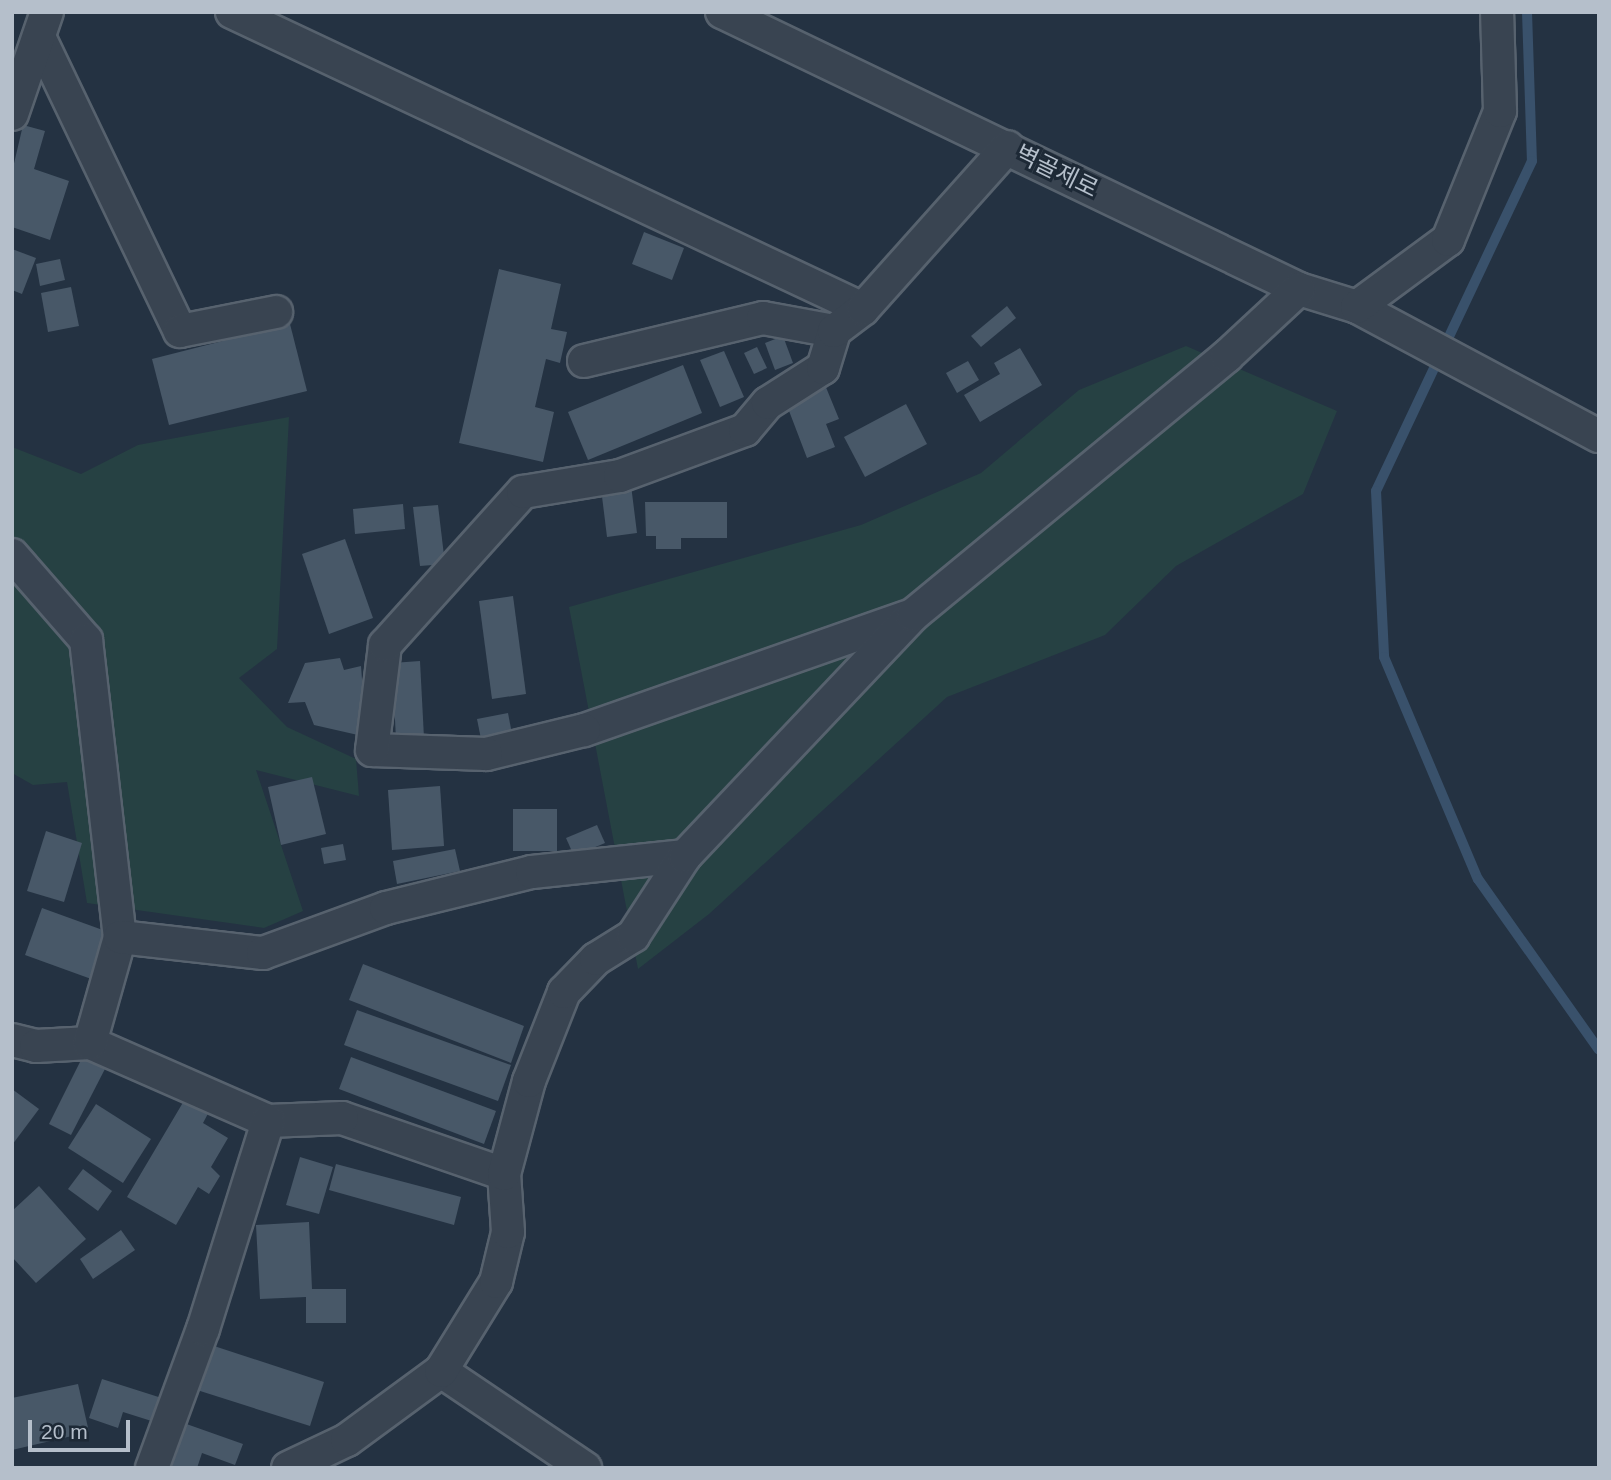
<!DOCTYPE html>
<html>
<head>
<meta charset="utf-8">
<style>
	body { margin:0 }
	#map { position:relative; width:1611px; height:1480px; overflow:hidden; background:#243242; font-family:Arial,"Noto Sans KR",sans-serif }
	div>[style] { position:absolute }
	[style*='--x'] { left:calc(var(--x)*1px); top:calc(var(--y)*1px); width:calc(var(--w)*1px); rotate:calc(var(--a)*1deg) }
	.green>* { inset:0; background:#264143 }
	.stream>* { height:10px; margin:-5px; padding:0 5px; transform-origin:5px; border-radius:5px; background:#39516b }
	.building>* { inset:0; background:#485868 }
	.roads { filter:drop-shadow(2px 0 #57626e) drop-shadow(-2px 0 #57626e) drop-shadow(0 2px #57626e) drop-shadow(0 -2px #57626e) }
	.minor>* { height:32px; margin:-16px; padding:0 16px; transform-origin:16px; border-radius:16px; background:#394451 }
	span { translate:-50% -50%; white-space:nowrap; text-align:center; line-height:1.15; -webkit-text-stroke:6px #1d2936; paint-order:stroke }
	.street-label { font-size:24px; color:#b5bfcb }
	.frame { position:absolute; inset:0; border:14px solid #b5bfcb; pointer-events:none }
	.scale { position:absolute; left:28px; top:1420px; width:102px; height:32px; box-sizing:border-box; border:4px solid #b5bfcb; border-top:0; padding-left:9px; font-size:21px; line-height:24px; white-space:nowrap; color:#b5bfcb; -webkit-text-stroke:5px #1d2936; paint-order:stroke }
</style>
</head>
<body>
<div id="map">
	<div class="green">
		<i style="clip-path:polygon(1186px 346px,1337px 411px,1303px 494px,1176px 566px,1105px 635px,947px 697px,709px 914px,638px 969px,569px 607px,861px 525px,981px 473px,1079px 390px)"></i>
		<i style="clip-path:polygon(289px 417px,277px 649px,239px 678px,287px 727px,356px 759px,359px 796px,256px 770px,303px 911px,264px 928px,87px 903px,67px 782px,33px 785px,12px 773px,12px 447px,81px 474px,138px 445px)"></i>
	</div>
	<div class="stream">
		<i style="--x:1527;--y:12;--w:149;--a:88.1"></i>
		<i style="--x:1532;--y:161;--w:365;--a:115.3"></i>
		<i style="--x:1376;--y:491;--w:166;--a:87.2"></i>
		<i style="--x:1384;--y:657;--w:241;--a:67.1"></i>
		<i style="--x:1478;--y:879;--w:209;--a:54.7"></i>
	</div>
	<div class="building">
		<i style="clip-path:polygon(23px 125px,45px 131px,34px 169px,69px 181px,50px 240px,12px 227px,12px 172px)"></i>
		<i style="clip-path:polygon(644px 232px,684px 248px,672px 280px,632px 264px)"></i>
		<i style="clip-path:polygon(12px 249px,36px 258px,22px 294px,12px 290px)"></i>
		<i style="clip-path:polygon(60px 259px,65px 280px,40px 286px,36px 264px)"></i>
		<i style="clip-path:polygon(499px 269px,561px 284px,551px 329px,567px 332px,560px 363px,546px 359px,535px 407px,554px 412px,543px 462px,459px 443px)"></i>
		<i style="clip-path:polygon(71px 287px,79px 326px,48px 332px,41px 293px)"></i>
		<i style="clip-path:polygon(1007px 306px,1016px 318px,981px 347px,971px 336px)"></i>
		<i style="clip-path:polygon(290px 324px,307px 391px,169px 425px,152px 359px)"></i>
		<i style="clip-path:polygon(783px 336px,793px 363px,775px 370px,765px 343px)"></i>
		<i style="clip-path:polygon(757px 347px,767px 368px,754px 374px,744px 353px)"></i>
		<i style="clip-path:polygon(1020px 348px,1042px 385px,980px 422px,964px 395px,1000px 374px,994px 363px)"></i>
		<i style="clip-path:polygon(724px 351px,744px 397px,720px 407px,700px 360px)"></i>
		<i style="clip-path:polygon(968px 361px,979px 380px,957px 393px,946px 373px)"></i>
		<i style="clip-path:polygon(683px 365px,702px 413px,588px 460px,568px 412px)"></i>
		<i style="clip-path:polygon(823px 380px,839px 419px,826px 424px,835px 447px,807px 458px,786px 403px)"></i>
		<i style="clip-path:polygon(906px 404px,927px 444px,865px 477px,844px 437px)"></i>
		<i style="clip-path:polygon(631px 485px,637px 533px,607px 537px,601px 488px)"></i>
		<i style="clip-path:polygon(645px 502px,727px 502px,727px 538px,681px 538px,681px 549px,656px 549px,656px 536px,646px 536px)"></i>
		<i style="clip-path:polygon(403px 504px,405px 529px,355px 534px,353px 509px)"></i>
		<i style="clip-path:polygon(438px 505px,445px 564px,420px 566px,413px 507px)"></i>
		<i style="clip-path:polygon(345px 539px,373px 618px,329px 634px,302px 554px)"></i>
		<i style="clip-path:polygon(513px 596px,526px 694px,492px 699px,479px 601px)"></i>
		<i style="clip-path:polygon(340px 658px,344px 670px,361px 666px,365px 718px,358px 735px,314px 725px,305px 702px,288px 703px,305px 663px)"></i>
		<i style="clip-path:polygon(420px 661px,424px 738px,396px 739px,392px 663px)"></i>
		<i style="clip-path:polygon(508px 713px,512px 734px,481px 739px,477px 719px)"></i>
		<i style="clip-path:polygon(312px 777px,326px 834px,281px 845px,268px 787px)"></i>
		<i style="clip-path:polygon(440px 786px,444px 846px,392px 850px,388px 790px)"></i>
		<i style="clip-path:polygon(513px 809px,557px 809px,557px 851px,513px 851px)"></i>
		<i style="clip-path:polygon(597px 825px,605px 843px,574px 856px,566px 838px)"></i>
		<i style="clip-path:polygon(46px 831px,82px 843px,64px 902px,27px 891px)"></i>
		<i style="clip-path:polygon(343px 844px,346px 860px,324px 864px,321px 848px)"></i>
		<i style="clip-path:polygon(455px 849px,460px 871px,397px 884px,393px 861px)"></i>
		<i style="clip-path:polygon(42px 908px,111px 933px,94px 980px,25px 955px)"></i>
		<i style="clip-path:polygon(363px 964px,524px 1026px,511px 1063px,349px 1000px)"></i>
		<i style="clip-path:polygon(357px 1010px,511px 1065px,498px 1101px,344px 1045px)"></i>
		<i style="clip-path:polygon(84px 1054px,107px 1065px,71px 1135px,49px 1124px)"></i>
		<i style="clip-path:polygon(351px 1057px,496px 1111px,484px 1144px,339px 1089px)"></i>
		<i style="clip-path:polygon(12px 1089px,39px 1109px,12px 1145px)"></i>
		<i style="clip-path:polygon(188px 1094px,211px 1108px,203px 1123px,228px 1138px,211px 1167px,220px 1176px,209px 1194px,198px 1187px,176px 1225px,127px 1197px)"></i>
		<i style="clip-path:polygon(96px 1104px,151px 1139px,123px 1183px,68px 1148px)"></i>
		<i style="clip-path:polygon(300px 1157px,333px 1167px,319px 1214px,286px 1205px)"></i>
		<i style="clip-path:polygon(336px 1164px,461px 1197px,454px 1225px,329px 1190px)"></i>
		<i style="clip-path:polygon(83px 1169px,112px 1191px,98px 1211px,68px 1189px)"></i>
		<i style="clip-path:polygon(39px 1186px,86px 1239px,36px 1283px,12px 1257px,12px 1211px)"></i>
		<i style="clip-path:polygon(309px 1222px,312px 1289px,346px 1289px,346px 1323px,306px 1323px,306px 1297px,260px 1299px,256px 1225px)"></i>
		<i style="clip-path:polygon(121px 1230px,135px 1250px,93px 1279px,80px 1259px)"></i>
		<i style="clip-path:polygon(211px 1345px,324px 1382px,310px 1426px,197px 1390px)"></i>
		<i style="clip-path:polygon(102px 1379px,168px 1400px,161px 1424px,123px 1412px,118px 1428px,89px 1418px)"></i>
		<i style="clip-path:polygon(78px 1384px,89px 1432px,12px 1450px,12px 1398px)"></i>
		<i style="clip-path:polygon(178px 1421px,243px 1444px,235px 1465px,202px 1453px,197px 1468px,161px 1468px)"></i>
	</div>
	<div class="roads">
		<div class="minor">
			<i style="--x:232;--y:12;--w:697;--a:25.21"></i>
			<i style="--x:722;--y:12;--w:640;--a:25.64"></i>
			<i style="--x:1299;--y:289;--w:61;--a:17.2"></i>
			<i style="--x:1357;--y:307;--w:274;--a:28.1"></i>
			<i style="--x:39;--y:37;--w:326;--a:64.4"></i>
			<i style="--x:180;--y:331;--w:98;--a:-11.2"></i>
			<i style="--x:12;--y:114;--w:108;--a:-71.1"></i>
			<i style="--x:1357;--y:307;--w:113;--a:-36.4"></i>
			<i style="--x:1448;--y:240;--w:139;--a:-68"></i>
			<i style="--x:1500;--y:111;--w:99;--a:-91.7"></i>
			<i style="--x:584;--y:361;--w:184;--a:-13.5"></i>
			<i style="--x:763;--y:318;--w:72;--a:10.4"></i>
			<i style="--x:12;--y:555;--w:113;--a:49"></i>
			<i style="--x:86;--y:640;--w:299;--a:83.5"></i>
			<i style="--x:907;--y:617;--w:342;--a:160.7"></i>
			<i style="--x:584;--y:730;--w:101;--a:166.2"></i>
			<i style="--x:486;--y:754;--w:114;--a:-178"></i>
			<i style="--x:372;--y:750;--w:106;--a:-82.9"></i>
			<i style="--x:385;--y:645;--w:206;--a:-48"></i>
			<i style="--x:523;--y:492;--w:98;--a:-9.4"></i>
			<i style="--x:620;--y:476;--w:133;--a:-20.2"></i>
			<i style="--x:745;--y:430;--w:35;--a:-50"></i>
			<i style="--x:768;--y:403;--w:65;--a:-32.5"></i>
			<i style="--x:823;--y:368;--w:39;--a:-73"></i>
			<i style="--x:834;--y:331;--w:36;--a:-37"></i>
			<i style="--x:863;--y:309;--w:217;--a:-48.2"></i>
			<i style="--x:12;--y:1040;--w:25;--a:14"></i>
			<i style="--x:36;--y:1046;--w:54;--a:-3.2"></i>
			<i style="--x:504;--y:1174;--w:171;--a:-160.9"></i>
			<i style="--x:342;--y:1118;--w:74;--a:177.7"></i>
			<i style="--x:268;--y:1121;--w:194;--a:-156.3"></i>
			<i style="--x:90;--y:1043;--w:110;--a:-74.2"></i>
			<i style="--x:120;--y:937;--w:144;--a:6.4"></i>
			<i style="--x:263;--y:953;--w:131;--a:-20.1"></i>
			<i style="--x:386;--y:908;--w:150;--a:-13.9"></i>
			<i style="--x:532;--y:872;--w:154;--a:-6"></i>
			<i style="--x:441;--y:1371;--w:174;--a:34"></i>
			<i style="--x:152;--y:1468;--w:148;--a:-69.9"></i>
			<i style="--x:203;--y:1329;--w:218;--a:-72.6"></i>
			<i style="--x:288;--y:1468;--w:65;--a:-25.4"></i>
			<i style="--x:347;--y:1440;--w:117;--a:-36.3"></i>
			<i style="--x:441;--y:1371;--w:105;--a:-58.3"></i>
			<i style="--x:496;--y:1282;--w:51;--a:-76.5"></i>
			<i style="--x:508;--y:1232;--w:58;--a:-93.9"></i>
			<i style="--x:504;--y:1174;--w:96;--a:-75"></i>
			<i style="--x:529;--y:1081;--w:96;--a:-68.5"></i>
			<i style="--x:564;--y:992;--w:46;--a:-45.9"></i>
			<i style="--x:596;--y:959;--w:44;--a:-31.9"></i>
			<i style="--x:633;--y:936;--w:95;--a:-57"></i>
			<i style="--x:685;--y:856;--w:332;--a:-46.6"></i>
			<i style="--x:913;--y:615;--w:407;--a:-39.5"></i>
			<i style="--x:1227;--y:356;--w:98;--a:-42.9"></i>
		</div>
	</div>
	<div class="street-label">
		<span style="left:1057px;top:171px;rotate:26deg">벽골제로</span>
	</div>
	<div class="frame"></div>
	<div class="scale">20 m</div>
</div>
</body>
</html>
